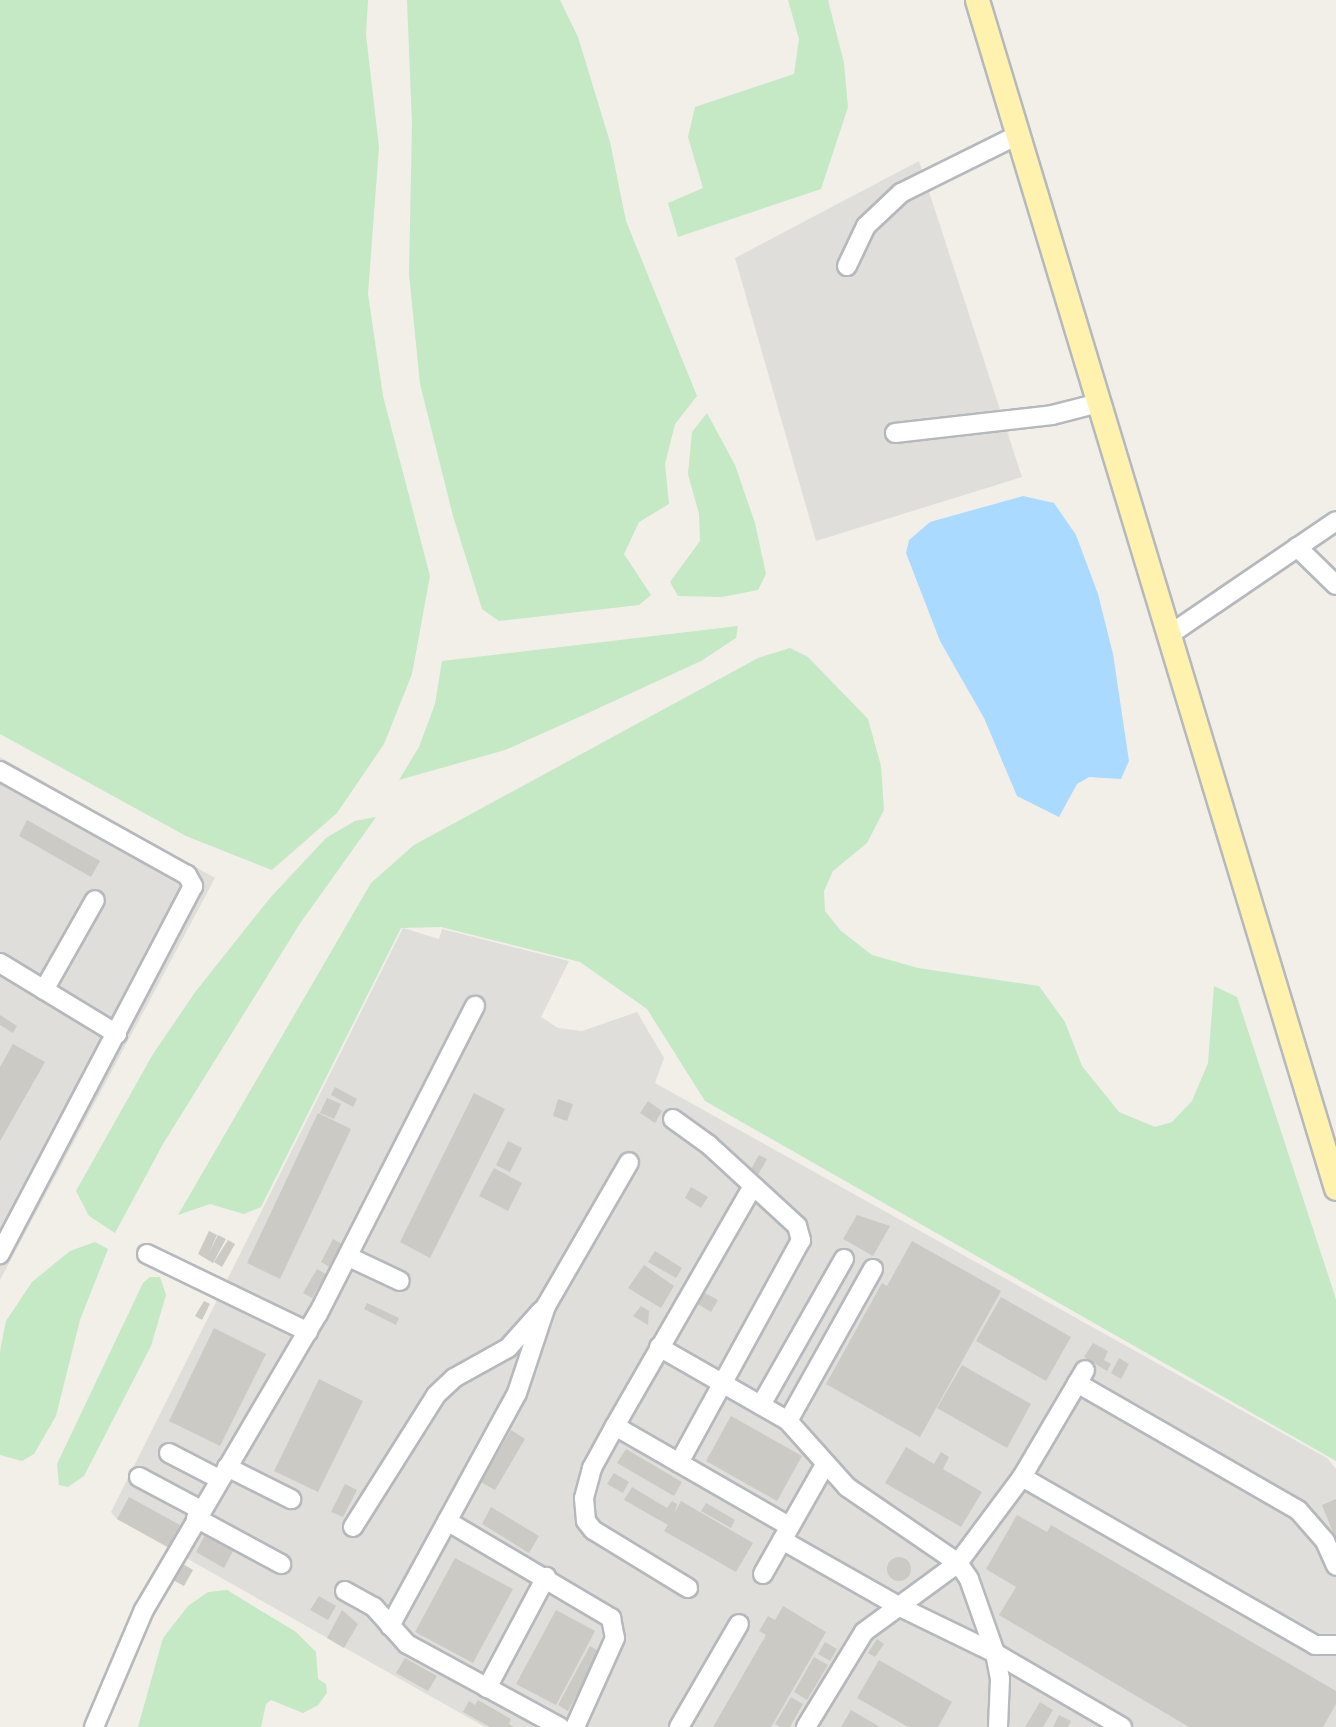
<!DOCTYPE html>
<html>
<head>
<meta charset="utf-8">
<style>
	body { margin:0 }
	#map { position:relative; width:1336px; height:1727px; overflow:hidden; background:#f1efe8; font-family:Lato,sans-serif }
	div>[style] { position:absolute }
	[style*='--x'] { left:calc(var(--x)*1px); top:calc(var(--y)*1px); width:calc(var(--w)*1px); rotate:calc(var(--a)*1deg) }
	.industrial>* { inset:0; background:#e0deda }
	.green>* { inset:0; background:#c5e8c5 }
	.water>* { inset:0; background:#aadaff }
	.building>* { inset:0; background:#cccac5 }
	.round { border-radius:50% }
	.roads { filter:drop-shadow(2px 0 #b5b8bc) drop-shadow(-2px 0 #b5b8bc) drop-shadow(0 2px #b5b8bc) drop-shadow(0 -2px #b5b8bc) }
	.minor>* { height:18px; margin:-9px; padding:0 9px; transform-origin:9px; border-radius:9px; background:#fff }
	.major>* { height:23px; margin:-11.5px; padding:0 11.5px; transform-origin:11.5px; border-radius:11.5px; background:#fff2af }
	span { translate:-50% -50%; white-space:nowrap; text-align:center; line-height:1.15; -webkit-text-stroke:7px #fff; paint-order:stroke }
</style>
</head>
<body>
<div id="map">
	<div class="industrial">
		<i style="clip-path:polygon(919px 161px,1022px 477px,816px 541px,735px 258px)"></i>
		<i style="clip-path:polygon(0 757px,215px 878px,0 1280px)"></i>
		<i style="clip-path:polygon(403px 928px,439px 939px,442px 929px,569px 961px,541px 1017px,558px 1028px,582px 1031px,637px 1012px,664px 1058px,655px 1083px,1327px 1458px,1336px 1469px,1336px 1727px,485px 1727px,117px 1519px,111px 1512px)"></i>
	</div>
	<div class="green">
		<i style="clip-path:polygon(0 0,368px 0,366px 35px,379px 147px,368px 294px,383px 396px,430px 576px,412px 674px,384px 744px,337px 813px,272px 870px,186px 836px,0 734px)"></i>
		<i style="clip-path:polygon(407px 0,560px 0,578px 37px,610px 142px,626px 221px,697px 396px,675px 424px,665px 464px,669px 504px,639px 522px,624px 554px,651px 595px,639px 605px,499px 621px,482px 609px,453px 516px,420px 384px,409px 274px,412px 124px)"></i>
		<i style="clip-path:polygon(788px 0,828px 0,844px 63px,848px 107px,821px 189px,678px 237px,668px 203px,703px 188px,688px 137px,695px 107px,794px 74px,799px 39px)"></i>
		<i style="clip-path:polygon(707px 413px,735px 465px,755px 523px,766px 574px,758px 590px,722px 597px,678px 596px,670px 582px,700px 541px,699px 514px,688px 474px,692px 432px)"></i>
		<i style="clip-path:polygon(738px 626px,736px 638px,701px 661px,588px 713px,505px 750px,399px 780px,419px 747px,435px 704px,442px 661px)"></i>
		<i style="clip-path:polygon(790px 648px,808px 657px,868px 719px,881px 766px,884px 810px,867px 843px,833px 871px,824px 891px,825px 911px,841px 931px,872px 955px,918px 968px,1039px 986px,1065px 1022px,1082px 1066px,1119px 1112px,1155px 1127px,1172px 1122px,1192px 1101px,1208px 1063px,1214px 986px,1237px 997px,1336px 1299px,1336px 1461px,705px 1101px,647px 1009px,580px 962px,441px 927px,401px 928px,261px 1207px,244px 1214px,210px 1204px,178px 1215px,371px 883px,414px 845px,758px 658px)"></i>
		<i style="clip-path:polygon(376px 817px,299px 925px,163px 1144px,115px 1233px,89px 1216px,76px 1191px,153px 1054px,196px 991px,270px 898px,326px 838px,355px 821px)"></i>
		<i style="clip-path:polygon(95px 1242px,108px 1249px,80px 1320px,56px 1416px,34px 1454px,22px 1461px,0 1455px,0 1351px,6px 1321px,32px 1282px,70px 1251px)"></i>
		<i style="clip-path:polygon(150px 1277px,160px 1277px,166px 1295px,151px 1346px,84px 1476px,68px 1487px,59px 1485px,57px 1464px,143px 1283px)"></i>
		<i style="clip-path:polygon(227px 1590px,296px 1632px,316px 1652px,318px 1679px,326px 1684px,327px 1693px,318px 1705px,303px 1713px,271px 1700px,266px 1704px,261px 1727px,138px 1727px,163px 1638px,188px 1606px,208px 1592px)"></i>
	</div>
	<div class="water">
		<i style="clip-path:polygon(1023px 496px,1054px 503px,1076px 535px,1098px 594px,1113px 654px,1129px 761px,1121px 779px,1089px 777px,1077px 784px,1059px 817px,1017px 796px,984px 718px,940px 641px,906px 553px,909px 540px,930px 522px)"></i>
	</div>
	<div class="building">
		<i style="clip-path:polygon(27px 820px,100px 861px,91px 877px,19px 836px)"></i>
		<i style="clip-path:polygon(0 1015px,17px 1026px,13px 1033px,0 1025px)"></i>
		<i style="clip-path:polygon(13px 1044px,45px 1062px,0 1141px,0 1067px)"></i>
		<i style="clip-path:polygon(335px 1087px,357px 1099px,353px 1107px,331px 1095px)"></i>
		<i style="clip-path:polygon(474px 1093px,505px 1109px,430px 1258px,400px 1242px)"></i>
		<i style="clip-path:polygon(327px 1098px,341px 1104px,334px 1119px,320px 1113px)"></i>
		<i style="clip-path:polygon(558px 1099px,573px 1104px,567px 1121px,553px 1116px)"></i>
		<i style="clip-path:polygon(648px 1101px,662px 1111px,655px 1123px,640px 1113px)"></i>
		<i style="clip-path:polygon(318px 1113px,351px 1129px,280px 1279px,247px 1263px)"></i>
		<i style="clip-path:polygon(508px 1141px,522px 1148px,510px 1172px,496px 1165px)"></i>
		<i style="clip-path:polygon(759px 1155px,767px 1159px,758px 1175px,750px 1171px)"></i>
		<i style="clip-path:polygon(494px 1168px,522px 1183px,508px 1211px,479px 1196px)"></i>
		<i style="clip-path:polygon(691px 1187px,708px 1197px,701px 1208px,685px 1198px)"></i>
		<i style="clip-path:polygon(857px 1215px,890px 1226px,873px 1256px,843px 1239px)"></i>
		<i style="clip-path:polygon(209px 1231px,217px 1235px,208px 1255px,218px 1235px,226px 1239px,213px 1263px,198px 1254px)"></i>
		<i style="clip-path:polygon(333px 1239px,342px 1244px,330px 1267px,321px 1262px)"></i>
		<i style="clip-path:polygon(228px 1240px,235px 1244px,222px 1267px,214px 1262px)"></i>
		<i style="clip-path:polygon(912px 1241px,1001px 1291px,920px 1437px,826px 1384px,882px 1283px,887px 1286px)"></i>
		<i style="clip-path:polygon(655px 1251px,682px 1268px,676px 1278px,648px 1262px)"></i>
		<i style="clip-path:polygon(644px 1265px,674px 1286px,661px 1308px,628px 1288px)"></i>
		<i style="clip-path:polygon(317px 1269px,326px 1274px,312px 1298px,303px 1293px)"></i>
		<i style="clip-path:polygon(703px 1292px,718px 1300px,711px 1312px,696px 1303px)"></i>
		<i style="clip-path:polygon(1001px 1297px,1071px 1337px,1046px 1381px,976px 1341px)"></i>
		<i style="clip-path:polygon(204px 1301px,210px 1304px,202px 1320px,195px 1316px)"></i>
		<i style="clip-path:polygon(367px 1303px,399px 1318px,396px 1325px,364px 1309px)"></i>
		<i style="clip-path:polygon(641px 1306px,649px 1311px,648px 1325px,633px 1316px)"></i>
		<i style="clip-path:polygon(214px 1328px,266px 1354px,220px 1446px,169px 1421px)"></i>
		<i style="clip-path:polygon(1093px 1343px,1108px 1351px,1104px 1360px,1111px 1364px,1107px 1371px,1084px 1357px)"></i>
		<i style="clip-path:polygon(1119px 1358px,1129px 1364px,1121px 1379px,1111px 1373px)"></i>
		<i style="clip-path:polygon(962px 1365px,1031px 1404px,1007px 1448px,937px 1408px)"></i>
		<i style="clip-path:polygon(319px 1379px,363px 1401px,318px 1492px,274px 1471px)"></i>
		<i style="clip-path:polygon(731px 1416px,802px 1456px,777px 1501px,706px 1461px)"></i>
		<i style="clip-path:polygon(511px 1430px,525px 1439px,495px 1490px,481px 1482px)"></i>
		<i style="clip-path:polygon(906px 1447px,934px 1464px,941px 1452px,949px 1457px,943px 1469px,982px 1492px,961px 1527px,885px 1483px)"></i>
		<i style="clip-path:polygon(626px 1449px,682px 1482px,674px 1496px,617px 1463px)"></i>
		<i style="clip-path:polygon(614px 1473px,629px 1482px,623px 1493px,607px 1484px)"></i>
		<i style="clip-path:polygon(345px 1484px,357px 1490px,343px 1517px,331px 1512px)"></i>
		<i style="clip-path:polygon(632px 1487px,667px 1508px,672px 1501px,677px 1504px,675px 1512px,681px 1501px,753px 1543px,736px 1572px,664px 1531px,668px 1525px,624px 1500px)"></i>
		<i style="clip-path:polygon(129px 1497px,180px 1525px,168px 1547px,117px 1519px)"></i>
		<i style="clip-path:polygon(1336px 1499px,1336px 1540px,1322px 1505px)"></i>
		<i style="clip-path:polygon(706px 1503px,735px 1520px,731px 1528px,701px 1511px)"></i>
		<i style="clip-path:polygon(491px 1507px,539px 1536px,529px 1553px,482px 1524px)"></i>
		<i style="clip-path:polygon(1017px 1515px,1047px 1532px,1051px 1525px,1336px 1691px,1336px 1704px,1323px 1727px,1189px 1727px,999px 1615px,1016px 1587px,986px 1569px)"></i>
		<i style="clip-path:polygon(205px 1535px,233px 1551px,224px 1568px,196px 1552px)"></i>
		<i class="round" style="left:887px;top:1557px;width:24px;height:24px"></i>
		<i style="clip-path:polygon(455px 1558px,513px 1589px,473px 1663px,415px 1632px)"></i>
		<i style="clip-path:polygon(183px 1564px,193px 1570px,184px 1586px,173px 1580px)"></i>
		<i style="clip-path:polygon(319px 1596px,336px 1606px,328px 1620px,310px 1610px)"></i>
		<i style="clip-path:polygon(783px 1606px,826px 1632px,771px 1727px,713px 1727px,766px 1635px,759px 1631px,768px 1616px,775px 1620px)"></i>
		<i style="clip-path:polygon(342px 1610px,358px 1624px,344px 1648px,327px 1638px)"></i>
		<i style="clip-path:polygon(556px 1610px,595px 1631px,556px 1705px,516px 1684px)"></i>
		<i style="clip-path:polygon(877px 1639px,884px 1644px,875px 1657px,868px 1653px)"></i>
		<i style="clip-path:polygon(825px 1642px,837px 1649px,830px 1661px,818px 1654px)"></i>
		<i style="clip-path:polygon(590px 1646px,600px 1652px,568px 1711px,558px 1705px)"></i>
		<i style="clip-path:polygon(814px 1657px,828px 1665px,807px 1700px,794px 1692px)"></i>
		<i style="clip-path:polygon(405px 1658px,437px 1676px,428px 1691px,396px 1673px)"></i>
		<i style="clip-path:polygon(879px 1660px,952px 1702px,938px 1727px,908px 1727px,857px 1698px)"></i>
		<i style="clip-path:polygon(791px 1697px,803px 1704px,790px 1727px,780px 1727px,775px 1724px)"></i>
		<i style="clip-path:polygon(478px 1700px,511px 1719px,509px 1724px,514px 1727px,490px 1727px,463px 1712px,469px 1701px,475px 1705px)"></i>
		<i style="clip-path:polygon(1040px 1702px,1053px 1710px,1043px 1727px,1025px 1727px)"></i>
		<i style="clip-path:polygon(851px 1710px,880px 1727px,841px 1727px)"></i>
		<i style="clip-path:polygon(1059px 1715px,1071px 1721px,1068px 1727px,1053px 1727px)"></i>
	</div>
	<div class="roads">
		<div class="minor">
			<i style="--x:847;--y:266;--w:44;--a:-64.6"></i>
			<i style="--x:866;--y:226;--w:48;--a:-43.3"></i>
			<i style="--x:901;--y:193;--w:131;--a:-26.4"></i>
			<i style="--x:895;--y:433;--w:158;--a:-6.5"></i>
			<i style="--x:1052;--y:415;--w:49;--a:-14.3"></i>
			<i style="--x:1297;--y:547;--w:54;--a:44.3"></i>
			<i style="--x:1169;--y:635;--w:202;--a:-34.3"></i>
			<i style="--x:0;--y:771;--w:214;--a:29.1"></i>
			<i style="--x:187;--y:875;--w:13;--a:61"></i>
			<i style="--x:193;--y:886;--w:416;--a:117.7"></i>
			<i style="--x:0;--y:963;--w:137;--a:31.3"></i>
			<i style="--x:44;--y:990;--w:103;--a:-60.5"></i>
			<i style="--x:673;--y:1119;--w:44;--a:35.8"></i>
			<i style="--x:709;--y:1145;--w:120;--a:42.6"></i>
			<i style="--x:797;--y:1226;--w:15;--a:74"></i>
			<i style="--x:801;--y:1240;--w:254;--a:118.7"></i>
			<i style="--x:147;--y:1254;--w:179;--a:25.8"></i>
			<i style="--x:349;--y:1257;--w:56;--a:25.2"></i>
			<i style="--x:873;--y:1269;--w:174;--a:119.2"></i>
			<i style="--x:788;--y:1421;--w:89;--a:48.2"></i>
			<i style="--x:847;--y:1487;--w:135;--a:34.4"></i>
			<i style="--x:958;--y:1563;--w:19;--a:55"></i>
			<i style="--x:969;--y:1579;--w:78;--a:70.6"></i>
			<i style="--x:995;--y:1653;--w:26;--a:79"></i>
			<i style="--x:1000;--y:1679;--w:48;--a:92.4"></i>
			<i style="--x:659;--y:1347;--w:149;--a:29.8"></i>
			<i style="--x:1077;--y:1383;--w:255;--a:29.9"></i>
			<i style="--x:1298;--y:1510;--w:41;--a:48.9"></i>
			<i style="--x:1325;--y:1541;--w:27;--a:66"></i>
			<i style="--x:761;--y:1405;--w:168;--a:-60.4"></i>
			<i style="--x:615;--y:1426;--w:201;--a:29.9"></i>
			<i style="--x:169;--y:1453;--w:56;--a:27.5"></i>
			<i style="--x:227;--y:1467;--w:72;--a:26.6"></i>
			<i style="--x:139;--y:1477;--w:70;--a:28"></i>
			<i style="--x:1022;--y:1477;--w:338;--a:29.8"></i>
			<i style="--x:1315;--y:1645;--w:21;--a:0"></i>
			<i style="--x:196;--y:1518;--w:97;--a:28.4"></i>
			<i style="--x:447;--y:1521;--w:191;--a:30.6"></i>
			<i style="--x:611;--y:1618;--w:20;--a:79"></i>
			<i style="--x:615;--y:1638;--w:98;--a:114.2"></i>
			<i style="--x:353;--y:1527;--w:156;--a:-57.8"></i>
			<i style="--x:436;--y:1395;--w:25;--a:-43"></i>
			<i style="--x:454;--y:1378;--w:62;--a:-29.1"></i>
			<i style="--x:508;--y:1348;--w:50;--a:-48.3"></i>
			<i style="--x:782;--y:1540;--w:133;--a:29.6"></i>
			<i style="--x:898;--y:1606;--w:108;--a:25.9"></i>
			<i style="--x:995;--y:1653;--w:147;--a:30.2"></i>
			<i style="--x:763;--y:1574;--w:125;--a:-60.4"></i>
			<i style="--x:688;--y:1588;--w:111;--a:-148.6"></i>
			<i style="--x:593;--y:1530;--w:11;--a:-128"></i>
			<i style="--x:586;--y:1521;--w:23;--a:-95"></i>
			<i style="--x:584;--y:1498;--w:31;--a:-75"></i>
			<i style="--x:592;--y:1468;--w:48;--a:-61.3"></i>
			<i style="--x:615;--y:1426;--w:275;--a:-60.1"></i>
			<i style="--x:345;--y:1591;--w:33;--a:29"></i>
			<i style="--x:374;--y:1607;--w:50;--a:48.3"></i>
			<i style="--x:407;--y:1644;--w:174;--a:28.5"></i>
			<i style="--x:390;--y:1626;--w:265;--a:-61.4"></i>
			<i style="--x:517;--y:1393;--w:92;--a:-71.6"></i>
			<i style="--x:546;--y:1306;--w:166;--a:-60"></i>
			<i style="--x:487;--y:1688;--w:126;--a:-62"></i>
			<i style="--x:94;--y:1727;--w:127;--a:-66.9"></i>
			<i style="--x:144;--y:1610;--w:343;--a:-59.6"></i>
			<i style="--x:318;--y:1314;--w:346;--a:-63"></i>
			<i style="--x:679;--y:1727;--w:119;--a:-59.8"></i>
			<i style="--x:806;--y:1727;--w:111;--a:-58.6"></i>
			<i style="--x:864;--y:1632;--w:117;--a:-36.3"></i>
			<i style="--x:958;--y:1563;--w:107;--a:-53.3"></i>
			<i style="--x:1022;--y:1477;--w:124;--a:-59.5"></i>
		</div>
		<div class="major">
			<i style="--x:977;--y:0;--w:1241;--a:73.19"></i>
		</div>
	</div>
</div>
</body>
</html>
